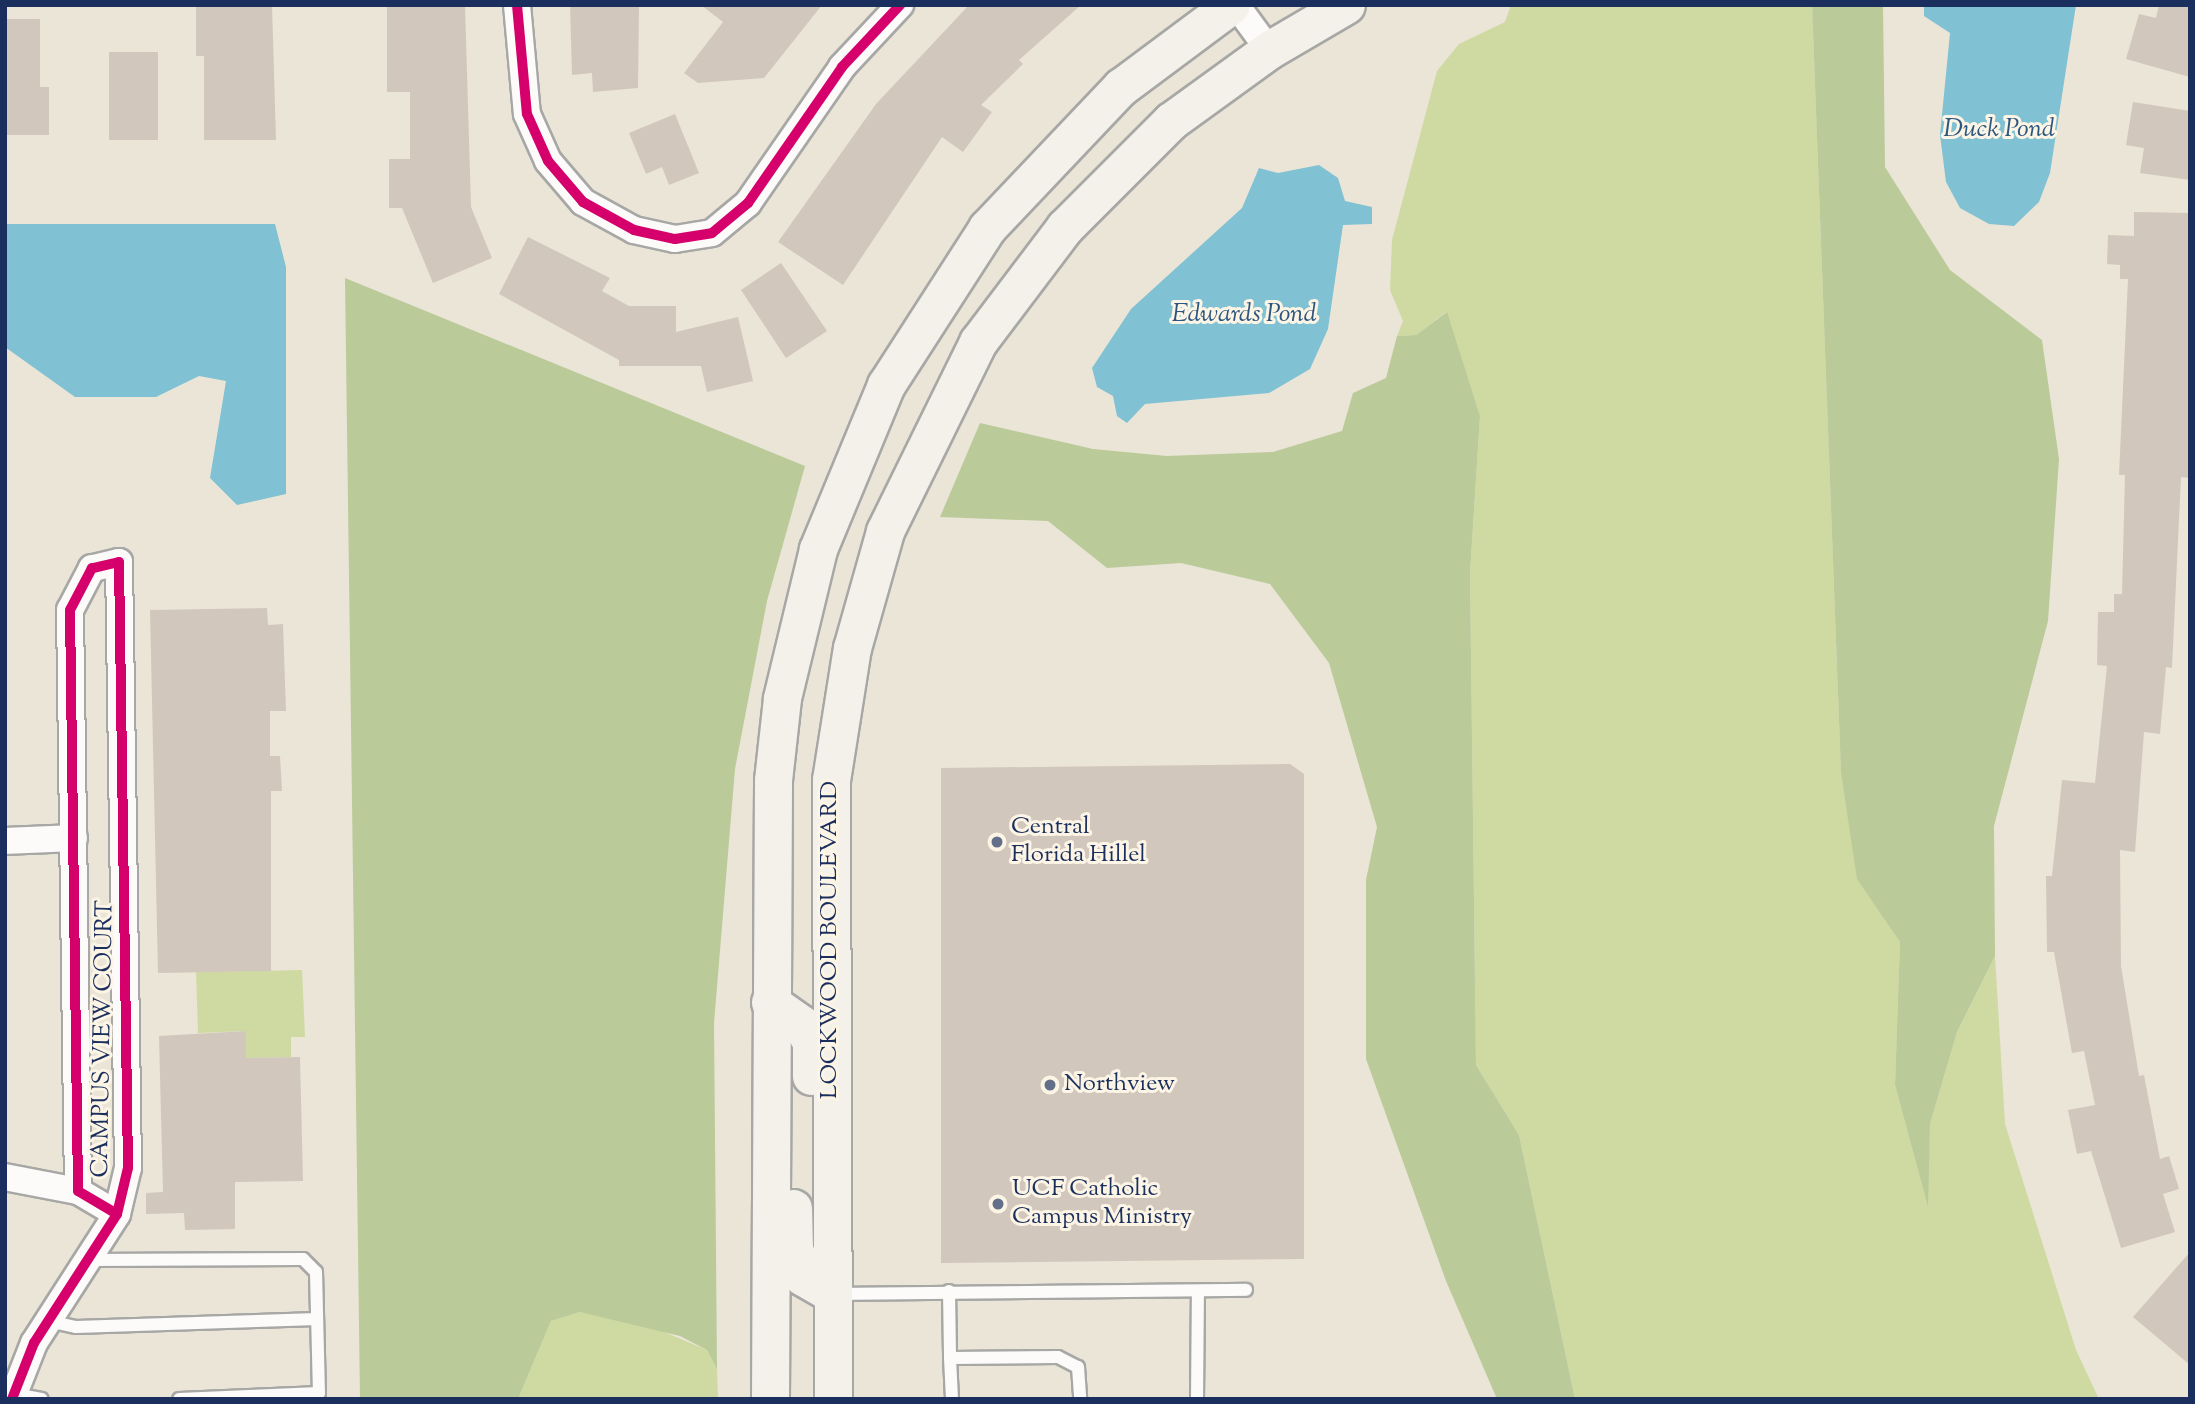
<!DOCTYPE html>
<html>
<head>
<meta charset="utf-8">
<style>
	body { margin:0 }
	#map { position:relative; width:2195px; height:1404px; overflow:hidden; background:#eae5d7; font-family:"Sorts Mill Goudy",serif }
	div>[style] { position:absolute }
	[style*='--x'] { left:calc(var(--x)*1px); top:calc(var(--y)*1px); width:calc(var(--w)*1px); rotate:calc(var(--a)*1deg) }
	.green>* { inset:0; background:#cedaa2 }
	.forest>* { inset:0; background:#baca99 }
	.water>* { inset:0; background:#80c1d3 }
	.building>* { inset:0; background:#d2c7bc }
	.roads { filter:drop-shadow(2px 0 #a7a7a5) drop-shadow(-2px 0 #a7a7a5) drop-shadow(0 2px #a7a7a5) drop-shadow(0 -2px #a7a7a5) }
	.lane>* { height:12px; margin:-6px; padding:0 6px; transform-origin:6px; border-radius:6px; background:#fcfbf9 }
	.street>* { height:26px; margin:-13px; padding:0 13px; transform-origin:13px; border-radius:13px; background:#fcfbf9 }
	.secondary>* { height:37px; margin:-18.5px; padding:0 18.5px; transform-origin:18.5px; border-radius:18.5px; background:#f4f1eb }
	.cycleway>* { height:10px; margin:-5px; padding:0 5px; transform-origin:5px; border-radius:5px; background:#d6006c }
	.dots>* { width:19px; height:19px; translate:-50% -50%; box-sizing:border-box; border:4px solid #fcf5e5; border-radius:50% }
	span { translate:-50% -50%; white-space:nowrap; text-align:center; line-height:1.15; -webkit-text-stroke:6px #fcf5e5; paint-order:stroke }
	.poi-label { font-size:24px; color:#1b2f5e }
	.left { translate:0 -50%; text-align:left }
	.street-label { font-size:24px; color:#1b2f5e }
	.water-label { font-size:26px; color:#2c5680; font-style:italic }
	.frame { position:absolute; inset:0; border:7px solid #1b2f5e; pointer-events:none }
</style>
</head>
<body>
<div id="map">
	<div class="green">
		<i style="clip-path:polygon(1511px 5px,1812px 5px,1841px 773px,1858px 879px,1900px 942px,1895px 1085px,1927px 1203px,1930px 1124px,1957px 1032px,1995px 956px,2005px 1124px,2076px 1350px,2099px 1399px,1575px 1399px,1519px 1135px,1476px 1065px,1470px 573px,1480px 416px,1446px 312px,1416px 335px,1397px 336px,1403px 321px,1390px 290px,1392px 240px,1437px 71px,1459px 44px,1505px 22px)"></i>
		<i style="clip-path:polygon(302px 970px,305px 1037px,291px 1037px,291px 1057px,246px 1058px,246px 1031px,198px 1033px,196px 972px)"></i>
		<i style="clip-path:polygon(580px 1312px,645px 1324px,707px 1350px,717px 1369px,718px 1399px,518px 1399px,551px 1321px)"></i>
	</div>
	<div class="forest">
		<i style="clip-path:polygon(1812px 5px,1883px 5px,1885px 167px,1950px 270px,2042px 340px,2059px 459px,2048px 621px,1994px 826px,1995px 956px,1957px 1032px,1930px 1124px,1928px 1207px,1895px 1085px,1900px 942px,1857px 879px,1841px 773px)"></i>
		<i style="clip-path:polygon(345px 278px,805px 466px,767px 601px,735px 769px,714px 1023px,717px 1369px,707px 1350px,680px 1336px,580px 1312px,551px 1321px,518px 1399px,360px 1399px)"></i>
		<i style="clip-path:polygon(1447px 312px,1480px 416px,1470px 573px,1476px 1065px,1519px 1135px,1575px 1399px,1497px 1399px,1446px 1281px,1366px 1059px,1366px 880px,1377px 827px,1329px 663px,1270px 584px,1181px 563px,1107px 568px,1048px 521px,940px 517px,980px 423px,1093px 449px,1167px 456px,1273px 452px,1342px 431px,1353px 393px,1386px 378px,1397px 336px,1416px 335px)"></i>
	</div>
	<div class="water">
		<i style="clip-path:polygon(1924px 5px,2076px 5px,2050px 173px,2039px 202px,2014px 226px,1989px 224px,1960px 208px,1946px 182px,1940px 135px,1950px 33px,1924px 16px)"></i>
		<i style="clip-path:polygon(1319px 165px,1338px 178px,1345px 201px,1372px 207px,1372px 224px,1343px 225px,1328px 329px,1310px 369px,1269px 393px,1145px 404px,1127px 423px,1117px 416px,1113px 396px,1097px 387px,1092px 368px,1131px 309px,1242px 208px,1259px 168px,1278px 173px)"></i>
		<i style="clip-path:polygon(5px 224px,275px 224px,286px 267px,286px 494px,237px 505px,210px 478px,226px 381px,199px 376px,156px 397px,75px 397px,5px 347px)"></i>
	</div>
	<div class="building">
		<i style="clip-path:polygon(196px 5px,272px 5px,276px 140px,204px 140px,204px 56px,196px 56px)"></i>
		<i style="clip-path:polygon(387px 5px,465px 5px,471px 207px,492px 258px,433px 283px,402px 208px,389px 208px,389px 159px,410px 159px,410px 92px,387px 92px)"></i>
		<i style="clip-path:polygon(570px 5px,639px 5px,638px 88px,593px 92px,592px 73px,572px 75px)"></i>
		<i style="clip-path:polygon(701px 5px,822px 5px,764px 78px,698px 83px,684px 73px,723px 22px)"></i>
		<i style="clip-path:polygon(969px 5px,1081px 5px,1019px 60px,1023px 64px,981px 105px,992px 112px,963px 152px,942px 137px,843px 285px,778px 242px,876px 104px)"></i>
		<i style="clip-path:polygon(2159px 5px,2190px 5px,2190px 77px,2126px 59px,2139px 14px,2156px 18px)"></i>
		<i style="clip-path:polygon(5px 19px,40px 19px,40px 87px,49px 87px,49px 135px,5px 135px)"></i>
		<i style="clip-path:polygon(109px 52px,158px 52px,158px 140px,109px 140px)"></i>
		<i style="clip-path:polygon(2133px 102px,2190px 111px,2190px 180px,2140px 173px,2144px 148px,2126px 145px)"></i>
		<i style="clip-path:polygon(675px 114px,699px 173px,669px 185px,662px 167px,646px 174px,629px 133px)"></i>
		<i style="clip-path:polygon(2134px 212px,2190px 213px,2190px 478px,2181px 477px,2172px 668px,2166px 667px,2160px 734px,2144px 732px,2135px 852px,2120px 850px,2121px 966px,2139px 1076px,2144px 1075px,2160px 1159px,2169px 1156px,2179px 1189px,2163px 1194px,2175px 1232px,2121px 1248px,2091px 1151px,2077px 1154px,2068px 1110px,2095px 1105px,2084px 1051px,2072px 1053px,2054px 952px,2047px 952px,2046px 876px,2052px 876px,2062px 780px,2095px 783px,2107px 666px,2097px 665px,2098px 612px,2114px 612px,2114px 594px,2122px 594px,2125px 475px,2119px 475px,2128px 279px,2120px 279px,2120px 265px,2107px 264px,2108px 235px,2134px 236px)"></i>
		<i style="clip-path:polygon(528px 237px,610px 278px,602px 291px,629px 306px,676px 306px,676px 332px,738px 317px,753px 381px,707px 392px,701px 366px,619px 366px,619px 360px,499px 294px)"></i>
		<i style="clip-path:polygon(781px 263px,827px 331px,786px 358px,741px 290px)"></i>
		<i style="clip-path:polygon(267px 608px,268px 625px,283px 624px,286px 711px,270px 711px,270px 756px,280px 756px,282px 791px,271px 791px,271px 971px,158px 973px,150px 610px)"></i>
		<i style="clip-path:polygon(1290px 764px,1304px 774px,1304px 1259px,941px 1263px,941px 768px)"></i>
		<i style="clip-path:polygon(246px 1031px,246px 1058px,300px 1057px,303px 1181px,235px 1182px,235px 1229px,185px 1230px,184px 1213px,146px 1214px,146px 1193px,163px 1192px,159px 1036px)"></i>
		<i style="clip-path:polygon(2190px 1252px,2190px 1365px,2133px 1317px)"></i>
	</div>
	<div class="roads">
		<div class="lane">
			<i style="--x:89;--y:1260;--w:214;--a:-0.3"></i>
			<i style="--x:303;--y:1259;--w:18;--a:45"></i>
			<i style="--x:316;--y:1272;--w:121;--a:88.6"></i>
			<i style="--x:319;--y:1393;--w:140;--a:177.5"></i>
			<i style="--x:949;--y:1291;--w:67;--a:89.1"></i>
			<i style="--x:950;--y:1358;--w:108;--a:-0.5"></i>
			<i style="--x:1058;--y:1357;--w:22;--a:27"></i>
			<i style="--x:1078;--y:1367;--w:32;--a:86"></i>
			<i style="--x:837;--y:1294;--w:409;--a:-0.6"></i>
			<i style="--x:48;--y:1321;--w:29;--a:12"></i>
			<i style="--x:76;--y:1327;--w:241;--a:-1.9"></i>
			<i style="--x:950;--y:1358;--w:41;--a:87.2"></i>
			<i style="--x:14;--y:1394;--w:28;--a:10"></i>
			<i style="--x:1197;--y:1399;--w:108;--a:-89.5"></i>
		</div>
		<div class="street">
			<i style="--x:517;--y:5;--w:109;--a:84.8"></i>
			<i style="--x:527;--y:114;--w:51;--a:65.9"></i>
			<i style="--x:548;--y:161;--w:54;--a:49.5"></i>
			<i style="--x:583;--y:202;--w:58;--a:28.8"></i>
			<i style="--x:634;--y:230;--w:42;--a:12.4"></i>
			<i style="--x:675;--y:239;--w:37;--a:-9"></i>
			<i style="--x:712;--y:233;--w:47;--a:-39.8"></i>
			<i style="--x:748;--y:203;--w:165;--a:-55.3"></i>
			<i style="--x:842;--y:67;--w:85;--a:-46.9"></i>
			<i style="--x:1236;--y:5;--w:56;--a:53.7"></i>
			<i style="--x:5;--y:841;--w:69;--a:-2.5"></i>
			<i style="--x:5;--y:1177;--w:74;--a:10.9"></i>
			<i style="--x:12;--y:1399;--w:60;--a:-68.6"></i>
			<i style="--x:34;--y:1343;--w:153;--a:-57.2"></i>
			<i style="--x:117;--y:1214;--w:47;--a:-76.6"></i>
			<i style="--x:128;--y:1168;--w:606;--a:-90.85"></i>
			<i style="--x:119;--y:562;--w:28;--a:167"></i>
			<i style="--x:92;--y:568;--w:47;--a:117.6"></i>
			<i style="--x:70;--y:610;--w:581;--a:89.21"></i>
			<i style="--x:78;--y:1191;--w:45;--a:30.5"></i>
		</div>
		<div class="secondary">
			<i style="--x:770;--y:1002;--w:38;--a:35"></i>
			<i style="--x:801;--y:1024;--w:21;--a:61"></i>
			<i style="--x:811;--y:1042;--w:34;--a:90"></i>
			<i style="--x:793;--y:1208;--w:40;--a:88.6"></i>
			<i style="--x:794;--y:1248;--w:30;--a:73"></i>
			<i style="--x:803;--y:1277;--w:34;--a:30"></i>
			<i style="--x:770;--y:1399;--w:619;--a:-89.72"></i>
			<i style="--x:773;--y:780;--w:82;--a:-83.7"></i>
			<i style="--x:782;--y:698;--w:153;--a:-76.4"></i>
			<i style="--x:818;--y:549;--w:178;--a:-67.5"></i>
			<i style="--x:886;--y:385;--w:187;--a:-57.2"></i>
			<i style="--x:987;--y:228;--w:195;--a:-46.5"></i>
			<i style="--x:1121;--y:87;--w:137;--a:-36.7"></i>
			<i style="--x:833;--y:1399;--w:619;--a:-90.19"></i>
			<i style="--x:831;--y:780;--w:134;--a:-81"></i>
			<i style="--x:852;--y:648;--w:122;--a:-74.2"></i>
			<i style="--x:885;--y:531;--w:211;--a:-63.8"></i>
			<i style="--x:978;--y:342;--w:144;--a:-52.9"></i>
			<i style="--x:1065;--y:227;--w:150;--a:-45"></i>
			<i style="--x:1171;--y:121;--w:121;--a:-35.9"></i>
			<i style="--x:1269;--y:50;--w:89;--a:-30.3"></i>
		</div>
	</div>
	<div class="cycleway">
		<i style="--x:517;--y:5;--w:109;--a:84.8"></i>
		<i style="--x:527;--y:114;--w:51;--a:65.9"></i>
		<i style="--x:548;--y:161;--w:54;--a:49.5"></i>
		<i style="--x:583;--y:202;--w:58;--a:28.8"></i>
		<i style="--x:634;--y:230;--w:42;--a:12.4"></i>
		<i style="--x:675;--y:239;--w:37;--a:-9"></i>
		<i style="--x:712;--y:233;--w:47;--a:-39.8"></i>
		<i style="--x:748;--y:203;--w:165;--a:-55.3"></i>
		<i style="--x:842;--y:67;--w:85;--a:-46.9"></i>
		<i style="--x:12;--y:1399;--w:60;--a:-68.6"></i>
		<i style="--x:34;--y:1343;--w:153;--a:-57.2"></i>
		<i style="--x:117;--y:1214;--w:47;--a:-76.6"></i>
		<i style="--x:128;--y:1168;--w:606;--a:-90.85"></i>
		<i style="--x:119;--y:562;--w:28;--a:167"></i>
		<i style="--x:92;--y:568;--w:47;--a:117.6"></i>
		<i style="--x:70;--y:610;--w:581;--a:89.21"></i>
		<i style="--x:78;--y:1191;--w:45;--a:30.5"></i>
	</div>
	<div class="dots">
		<i style="left:997px;top:842px;background:#636f88"></i>
		<i style="left:1050px;top:1085px;background:#636f88"></i>
		<i style="left:998px;top:1204px;background:#636f88"></i>
	</div>
	<div class="poi-label">
		<span class="left" style="left:1011px;top:842px">Central<br>Florida Hillel</span>
		<span class="left" style="left:1064px;top:1085px">Northview</span>
		<span class="left" style="left:1012px;top:1204px">UCF Catholic<br>Campus Ministry</span>
	</div>
	<div class="street-label">
		<span style="left:831px;top:940px;rotate:-90deg">LOCKWOOD BOULEVARD</span>
		<span style="left:104px;top:1039px;rotate:-89deg">CAMPUS VIEW COURT</span>
	</div>
	<div class="water-label">
		<span style="left:1999px;top:130px">Duck Pond</span>
		<span style="left:1244px;top:315px">Edwards Pond</span>
	</div>
	<div class="frame"></div>
</div>
</body>
</html>
